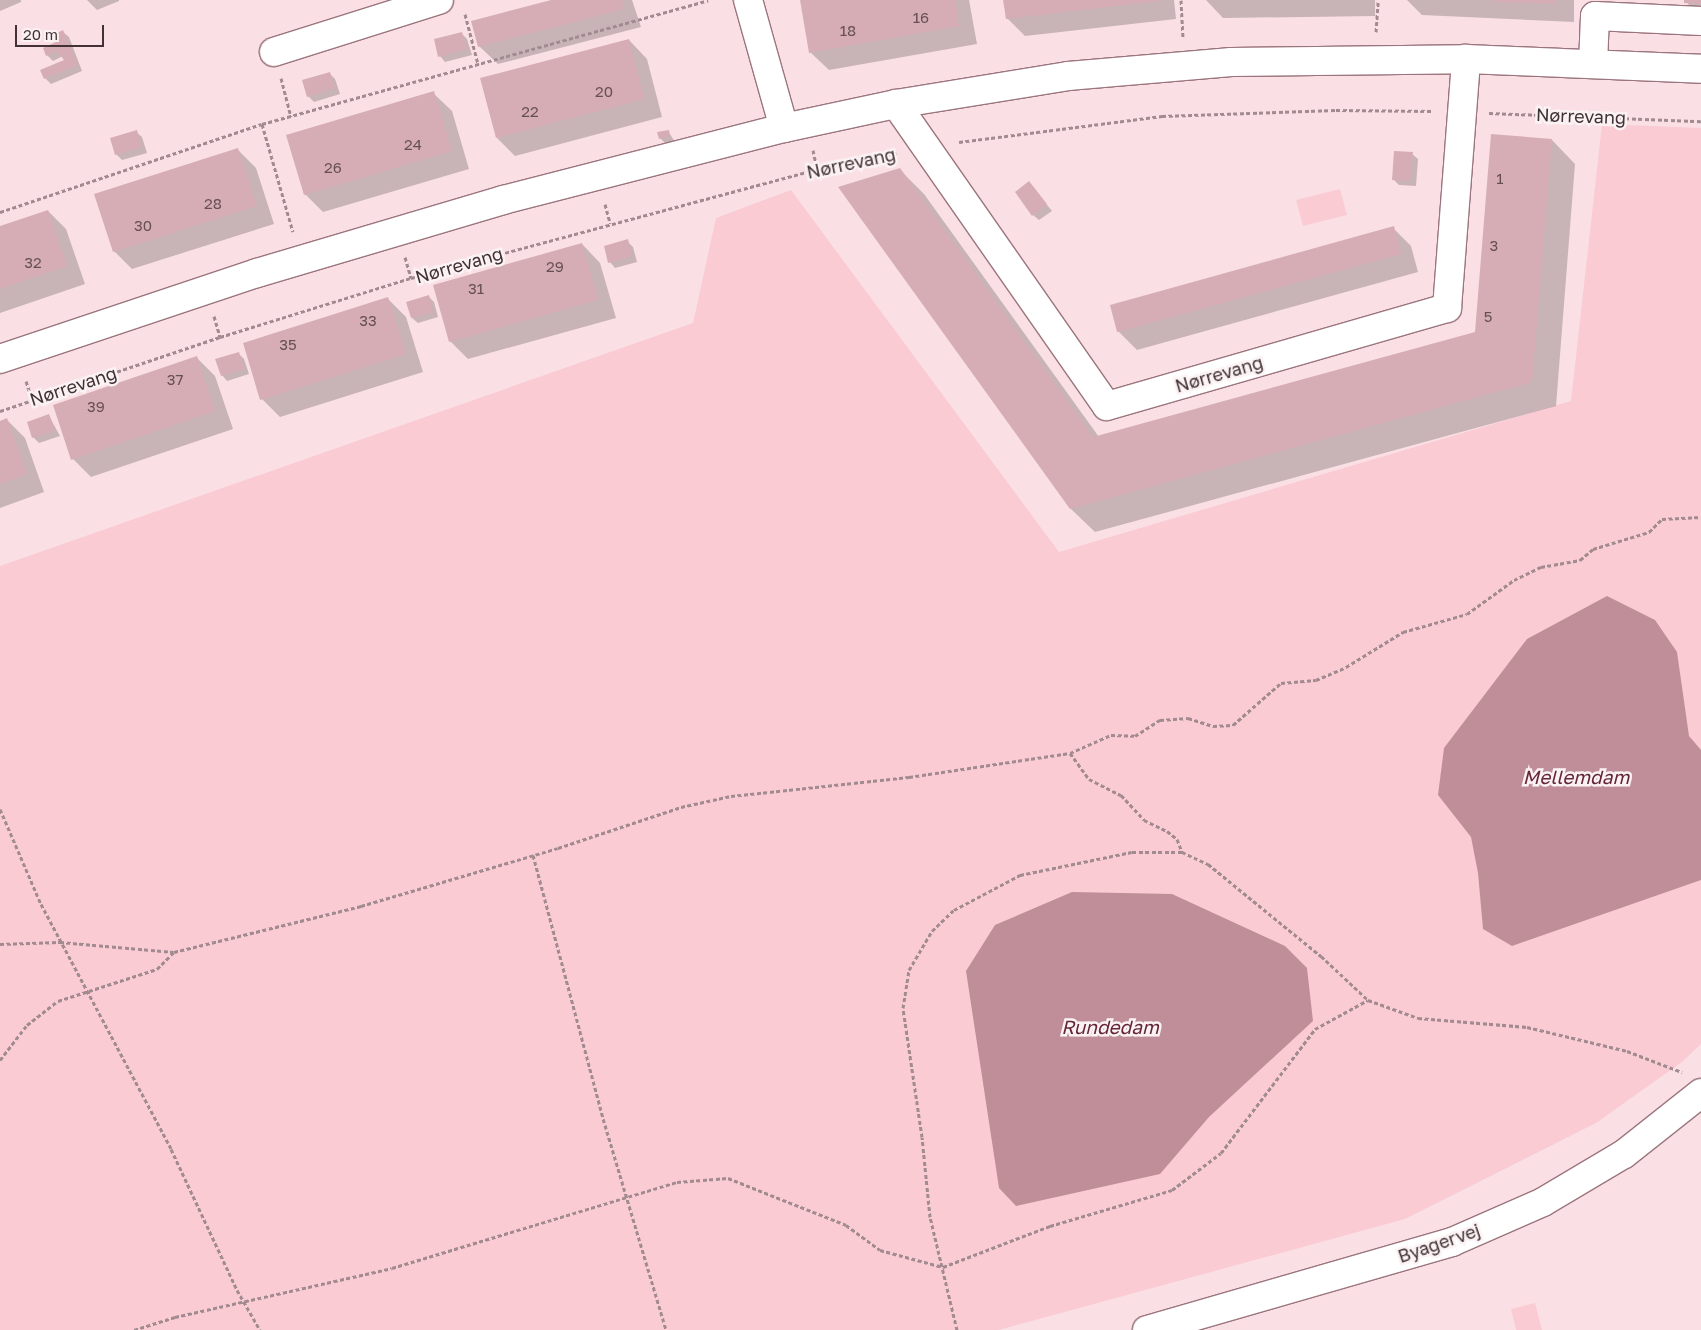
<!DOCTYPE html>
<html>
<head>
<meta charset="utf-8">
<style>
	body { margin:0 }
	#map { position:relative; width:1701px; height:1330px; overflow:hidden; background:#fae0e5; font-family:"Golos Text",sans-serif }
	div>[style] { position:absolute }
	[style*='--x'] { left:calc(var(--x)*1px); top:calc(var(--y)*1px); width:calc(var(--w)*1px); rotate:calc(var(--a)*1deg) }
	.green>* { inset:0; background:#fbcbd4 }
	.water>* { inset:0; background:#bf8e98 }
	.shadow>* { inset:0; background:#0003 }
	.building>* { inset:0; background:#d6adb5 }
	.path>* { height:3px; margin-top:-1.5px; transform-origin:0; background:repeating-linear-gradient(90deg,#a18b90 0 4px,transparent 0 6.5px) }
	.roads { filter:drop-shadow(1px 0 #9b757d) drop-shadow(-1px 0 #9b757d) drop-shadow(0 1px #9b757d) drop-shadow(0 -1px #9b757d) }
	.minor>* { height:28px; margin:-14px; padding:0 14px; transform-origin:14px; border-radius:14px; background:#fff }
	span { translate:-50% -50%; white-space:nowrap; text-align:center; line-height:1.15; -webkit-text-stroke:5px #fbf2f4; paint-order:stroke }
	.number-label { font-size:15px; color:#675055 }
	.number-label span { -webkit-text-stroke-width:0 }
	.street-label { font-size:18px; color:#423135 }
	.water-label { font-size:19px; color:#652738; font-style:italic }
	.scale { position:absolute; left:15px; top:25px; width:89px; height:22px; box-sizing:border-box; border:2px solid #423135; border-top:0; padding-left:6px; font-size:15px; line-height:18px; white-space:nowrap; color:#423135; -webkit-text-stroke:4px #fbf2f4; paint-order:stroke }
</style>
</head>
<body>
<div id="map">
	<div class="green">
		<i style="clip-path:polygon(1602px 124px,1701px 128px,1701px 1044px,1682px 1062px,1596px 1123px,1405px 1219px,999px 1330px,0 1330px,0 566px,693px 323px,716px 218px,791px 190px,1059px 552px,1571px 401px)"></i>
		<i style="clip-path:polygon(1340px 189px,1347px 215px,1303px 226px,1296px 200px)"></i>
		<i style="clip-path:polygon(1535px 1303px,1542px 1330px,1516px 1330px,1511px 1309px)"></i>
	</div>
	<div class="water">
		<i style="clip-path:polygon(1607px 596px,1655px 620px,1677px 652px,1689px 736px,1701px 750px,1701px 880px,1512px 946px,1483px 929px,1478px 873px,1471px 837px,1438px 795px,1444px 748px,1527px 639px)"></i>
		<i style="clip-path:polygon(1072px 892px,1172px 894px,1285px 946px,1307px 968px,1313px 1021px,1209px 1117px,1160px 1174px,1016px 1206px,999px 1188px,966px 971px,995px 925px)"></i>
	</div>
	<div class="shadow">
		<i style="clip-path:polygon(0 0,21px 0,21px 2px,0 11px)"></i>
		<i style="clip-path:polygon(87px 0,119px 0,119px 1px,97px 10px)"></i>
		<i style="clip-path:polygon(556px 0,632px 0,641px 27px,498px 64px,479px 46px)"></i>
		<i style="clip-path:polygon(801px 0,969px 0,977px 44px,829px 70px,810px 52px)"></i>
		<i style="clip-path:polygon(1005px 0,1174px 0,1176px 19px,1025px 36px,1007px 18px)"></i>
		<i style="clip-path:polygon(1206px 0,1375px 0,1375px 16px,1223px 18px)"></i>
		<i style="clip-path:polygon(1407px 0,1574px 0,1574px 22px,1422px 15px)"></i>
		<i style="clip-path:polygon(1685px 0,1701px 0,1701px 15px,1697px 15px)"></i>
		<i style="clip-path:polygon(63px 32px,69px 37px,82px 71px,51px 84px,45px 78px,66px 60px,63px 56px,53px 61px,47px 55px,60px 42px)"></i>
		<i style="clip-path:polygon(461px 33px,467px 39px,472px 55px,445px 62px,440px 56px)"></i>
		<i style="clip-path:polygon(629px 40px,647px 59px,662px 117px,515px 156px,497px 138px)"></i>
		<i style="clip-path:polygon(329px 73px,335px 79px,340px 94px,314px 102px,308px 96px)"></i>
		<i style="clip-path:polygon(433px 93px,452px 111px,469px 169px,323px 212px,305px 194px)"></i>
		<i style="clip-path:polygon(668px 131px,675px 142px,666px 144px,660px 138px)"></i>
		<i style="clip-path:polygon(136px 132px,142px 137px,147px 153px,122px 160px,116px 154px)"></i>
		<i style="clip-path:polygon(1552px 140px,1575px 164px,1556px 406px,1095px 532px,1071px 509px,900px 170px,924px 194px,1099px 437px,1477px 333px)"></i>
		<i style="clip-path:polygon(238px 150px,256px 168px,274px 224px,132px 269px,114px 251px)"></i>
		<i style="clip-path:polygon(1412px 154px,1418px 159px,1416px 186px,1399px 185px,1393px 179px)"></i>
		<i style="clip-path:polygon(1029px 183px,1052px 211px,1039px 220px,1033px 215px)"></i>
		<i style="clip-path:polygon(48px 211px,66px 229px,85px 284px,0 313px,0 228px)"></i>
		<i style="clip-path:polygon(1393px 228px,1411px 246px,1418px 272px,1137px 350px,1118px 331px)"></i>
		<i style="clip-path:polygon(627px 241px,633px 247px,637px 262px,615px 268px,610px 262px)"></i>
		<i style="clip-path:polygon(582px 244px,600px 263px,616px 318px,468px 359px,450px 341px)"></i>
		<i style="clip-path:polygon(428px 296px,434px 302px,438px 317px,418px 323px,412px 318px)"></i>
		<i style="clip-path:polygon(387px 298px,406px 317px,423px 372px,280px 417px,262px 399px)"></i>
		<i style="clip-path:polygon(238px 353px,244px 359px,249px 374px,227px 381px,222px 375px)"></i>
		<i style="clip-path:polygon(196px 357px,215px 376px,233px 429px,91px 477px,73px 459px)"></i>
		<i style="clip-path:polygon(49px 416px,60px 436px,39px 443px,33px 437px)"></i>
		<i style="clip-path:polygon(7px 420px,25px 438px,44px 492px,0 508px,0 422px)"></i>
	</div>
	<div class="building">
		<i style="clip-path:polygon(551px 0,622px 0,624px 9px,478px 47px,471px 21px)"></i>
		<i style="clip-path:polygon(800px 0,955px 0,959px 26px,809px 53px)"></i>
		<i style="clip-path:polygon(1003px 0,1160px 0,1160px 1px,1006px 19px)"></i>
		<i style="clip-path:polygon(1494px 0,1556px 0,1556px 4px,1494px 2px)"></i>
		<i style="clip-path:polygon(1684px 0,1701px 0,1701px 4px,1684px 3px)"></i>
		<i style="clip-path:polygon(63px 30px,78px 65px,44px 79px,40px 70px,64px 60px,57px 51px,46px 56px,43px 48px,58px 41px,55px 34px)"></i>
		<i style="clip-path:polygon(462px 32px,467px 49px,438px 57px,434px 39px)"></i>
		<i style="clip-path:polygon(629px 39px,644px 99px,496px 138px,480px 78px)"></i>
		<i style="clip-path:polygon(330px 72px,335px 88px,307px 97px,302px 80px)"></i>
		<i style="clip-path:polygon(434px 91px,452px 151px,304px 195px,286px 135px)"></i>
		<i style="clip-path:polygon(137px 130px,142px 147px,115px 155px,110px 138px)"></i>
		<i style="clip-path:polygon(669px 130px,670px 136px,659px 139px,657px 132px)"></i>
		<i style="clip-path:polygon(1491px 134px,1552px 139px,1532px 382px,1070px 509px,838px 187px,900px 168px,1093px 437px,1475px 332px)"></i>
		<i style="clip-path:polygon(238px 148px,257px 206px,113px 252px,94px 194px)"></i>
		<i style="clip-path:polygon(1394px 151px,1413px 152px,1410px 181px,1392px 180px)"></i>
		<i style="clip-path:polygon(1029px 181px,1047px 204px,1032px 216px,1015px 192px)"></i>
		<i style="clip-path:polygon(48px 210px,67px 266px,0 289px,0 226px)"></i>
		<i style="clip-path:polygon(1394px 226px,1401px 254px,1117px 332px,1110px 305px)"></i>
		<i style="clip-path:polygon(628px 239px,632px 256px,608px 263px,604px 246px)"></i>
		<i style="clip-path:polygon(582px 243px,598px 300px,449px 342px,433px 285px)"></i>
		<i style="clip-path:polygon(429px 295px,433px 312px,411px 318px,406px 302px)"></i>
		<i style="clip-path:polygon(388px 297px,406px 354px,260px 400px,243px 343px)"></i>
		<i style="clip-path:polygon(239px 352px,244px 369px,221px 376px,215px 359px)"></i>
		<i style="clip-path:polygon(197px 356px,215px 411px,71px 460px,53px 405px)"></i>
		<i style="clip-path:polygon(49px 414px,55px 430px,32px 438px,27px 422px)"></i>
		<i style="clip-path:polygon(7px 418px,27px 474px,0 484px,0 421px)"></i>
	</div>
	<div class="path">
		<i style="--x:1181;--y:0;--w:37;--a:87"></i>
		<i style="--x:465;--y:14;--w:52;--a:75.4"></i>
		<i style="--x:1376;--y:32;--w:32;--a:-86"></i>
		<i style="--x:281;--y:78;--w:40;--a:75.6"></i>
		<i style="--x:1489;--y:113;--w:212;--a:2.2"></i>
		<i style="--x:262;--y:124;--w:112;--a:74"></i>
		<i style="--x:959;--y:142;--w:205;--a:-7.3"></i>
		<i style="--x:1162;--y:116;--w:174;--a:-2"></i>
		<i style="--x:1336;--y:110;--w:97;--a:0.6"></i>
		<i style="--x:813;--y:150;--w:19;--a:78"></i>
		<i style="--x:605;--y:204;--w:20;--a:75"></i>
		<i style="--x:0;--y:212;--w:276;--a:-18.6"></i>
		<i style="--x:262;--y:124;--w:463;--a:-15.5"></i>
		<i style="--x:405;--y:257;--w:22;--a:74"></i>
		<i style="--x:214;--y:316;--w:22;--a:74"></i>
		<i style="--x:26;--y:381;--w:20;--a:72"></i>
		<i style="--x:0;--y:411;--w:232;--a:-18.6"></i>
		<i style="--x:220;--y:337;--w:200;--a:-17.2"></i>
		<i style="--x:411;--y:278;--w:420;--a:-15"></i>
		<i style="--x:817;--y:169;--w:81;--a:-11.4"></i>
		<i style="--x:1070;--y:753;--w:32;--a:54"></i>
		<i style="--x:1089;--y:779;--w:36;--a:27"></i>
		<i style="--x:1121;--y:795;--w:34;--a:47"></i>
		<i style="--x:1144;--y:820;--w:25;--a:26"></i>
		<i style="--x:1167;--y:831;--w:13;--a:39"></i>
		<i style="--x:1177;--y:839;--w:14;--a:69"></i>
		<i style="--x:1182;--y:852;--w:29;--a:25"></i>
		<i style="--x:1208;--y:864;--w:146;--a:39.2"></i>
		<i style="--x:1321;--y:956;--w:64;--a:43.1"></i>
		<i style="--x:0;--y:809;--w:103;--a:66.7"></i>
		<i style="--x:41;--y:904;--w:277;--a:62"></i>
		<i style="--x:171;--y:1149;--w:156;--a:64.9"></i>
		<i style="--x:237;--y:1290;--w:46;--a:60.1"></i>
		<i style="--x:533;--y:855;--w:279;--a:75.1"></i>
		<i style="--x:605;--y:1125;--w:214;--a:73.4"></i>
		<i style="--x:0;--y:944;--w:60;--a:-1.9"></i>
		<i style="--x:60;--y:942;--w:114;--a:5"></i>
		<i style="--x:174;--y:952;--w:193;--a:-13.8"></i>
		<i style="--x:361;--y:906;--w:205;--a:-16.4"></i>
		<i style="--x:558;--y:848;--w:130;--a:-18.4"></i>
		<i style="--x:681;--y:807;--w:51;--a:-12.4"></i>
		<i style="--x:731;--y:796;--w:179;--a:-6.1"></i>
		<i style="--x:909;--y:777;--w:163;--a:-8.5"></i>
		<i style="--x:1070;--y:753;--w:45;--a:-23.7"></i>
		<i style="--x:1111;--y:735;--w:24;--a:2"></i>
		<i style="--x:1135;--y:736;--w:30;--a:-33"></i>
		<i style="--x:1160;--y:720;--w:28;--a:-4"></i>
		<i style="--x:1188;--y:718;--w:26;--a:18"></i>
		<i style="--x:1213;--y:726;--w:20;--a:-3"></i>
		<i style="--x:1233;--y:725;--w:64;--a:-41.2"></i>
		<i style="--x:1281;--y:683;--w:35;--a:-5"></i>
		<i style="--x:1316;--y:680;--w:33;--a:-23"></i>
		<i style="--x:1346;--y:667;--w:67;--a:-31.6"></i>
		<i style="--x:1403;--y:632;--w:66;--a:-15.7"></i>
		<i style="--x:1467;--y:614;--w:58;--a:-35.9"></i>
		<i style="--x:1514;--y:580;--w:30;--a:-26"></i>
		<i style="--x:1541;--y:567;--w:40;--a:-10"></i>
		<i style="--x:1580;--y:560;--w:17;--a:-40"></i>
		<i style="--x:1593;--y:549;--w:59;--a:-16.9"></i>
		<i style="--x:1649;--y:532;--w:18;--a:-45"></i>
		<i style="--x:1662;--y:519;--w:39;--a:-3"></i>
		<i style="--x:0;--y:1060;--w:44;--a:-52.4"></i>
		<i style="--x:27;--y:1025;--w:39;--a:-38"></i>
		<i style="--x:58;--y:1001;--w:104;--a:-17.9"></i>
		<i style="--x:157;--y:969;--w:24;--a:-45"></i>
		<i style="--x:134;--y:1330;--w:43;--a:-17.6"></i>
		<i style="--x:175;--y:1317;--w:222;--a:-12.7"></i>
		<i style="--x:392;--y:1268;--w:298;--a:-16.8"></i>
		<i style="--x:677;--y:1182;--w:51;--a:-4.5"></i>
		<i style="--x:728;--y:1178;--w:127;--a:21.7"></i>
		<i style="--x:846;--y:1225;--w:42;--a:36.3"></i>
		<i style="--x:880;--y:1250;--w:65;--a:15.1"></i>
		<i style="--x:943;--y:1267;--w:115;--a:-21"></i>
		<i style="--x:1050;--y:1226;--w:127;--a:-16.4"></i>
		<i style="--x:1172;--y:1190;--w:61;--a:-37.1"></i>
		<i style="--x:1221;--y:1153;--w:156;--a:-52.8"></i>
		<i style="--x:1315;--y:1029;--w:60;--a:-28.7"></i>
		<i style="--x:1368;--y:1000;--w:53;--a:19.8"></i>
		<i style="--x:1418;--y:1018;--w:109;--a:4.7"></i>
		<i style="--x:1527;--y:1027;--w:103;--a:13.5"></i>
		<i style="--x:1627;--y:1051;--w:59;--a:20.9"></i>
		<i style="--x:957;--y:1330;--w:116;--a:-103.4"></i>
		<i style="--x:930;--y:1217;--w:80;--a:-95.7"></i>
		<i style="--x:922;--y:1137;--w:130;--a:-98.4"></i>
		<i style="--x:903;--y:1008;--w:38;--a:-81"></i>
		<i style="--x:909;--y:970;--w:45;--a:-59.5"></i>
		<i style="--x:932;--y:931;--w:30;--a:-44"></i>
		<i style="--x:954;--y:910;--w:75;--a:-27.9"></i>
		<i style="--x:1020;--y:875;--w:114;--a:-11.6"></i>
		<i style="--x:1132;--y:852;--w:50;--a:0"></i>
	</div>
	<div class="roads">
		<div class="minor">
			<i style="--x:748;--y:0;--w:133;--a:74.3"></i>
			<i style="--x:274;--y:52;--w:173;--a:-17.5"></i>
			<i style="--x:1593;--y:64;--w:48;--a:-87.6"></i>
			<i style="--x:1595;--y:16;--w:106;--a:2.7"></i>
			<i style="--x:896;--y:104;--w:368;--a:55.1"></i>
			<i style="--x:1107;--y:406;--w:354;--a:-16.1"></i>
			<i style="--x:1447;--y:308;--w:250;--a:-85.6"></i>
			<i style="--x:0;--y:359;--w:271;--a:-18.5"></i>
			<i style="--x:257;--y:273;--w:257;--a:-16.5"></i>
			<i style="--x:503;--y:200;--w:290;--a:-14.4"></i>
			<i style="--x:784;--y:128;--w:115;--a:-12.1"></i>
			<i style="--x:896;--y:104;--w:174;--a:-9.2"></i>
			<i style="--x:1068;--y:76;--w:164;--a:-4.9"></i>
			<i style="--x:1231;--y:62;--w:235;--a:-0.7"></i>
			<i style="--x:1466;--y:59;--w:235;--a:2.4"></i>
			<i style="--x:1147;--y:1330;--w:317;--a:-16.1"></i>
			<i style="--x:1452;--y:1242;--w:99;--a:-23.7"></i>
			<i style="--x:1543;--y:1202;--w:94;--a:-30.7"></i>
			<i style="--x:1624;--y:1154;--w:98;--a:-38.4"></i>
		</div>
	</div>
	<div class="number-label">
		<span style="left:921px;top:18px">16</span>
		<span style="left:848px;top:31px">18</span>
		<span style="left:604px;top:92px">20</span>
		<span style="left:530px;top:112px">22</span>
		<span style="left:413px;top:145px">24</span>
		<span style="left:333px;top:168px">26</span>
		<span style="left:1500px;top:179px">1</span>
		<span style="left:213px;top:204px">28</span>
		<span style="left:143px;top:226px">30</span>
		<span style="left:1494px;top:246px">3</span>
		<span style="left:33px;top:263px">32</span>
		<span style="left:555px;top:267px">29</span>
		<span style="left:476px;top:289px">31</span>
		<span style="left:1488px;top:317px">5</span>
		<span style="left:368px;top:321px">33</span>
		<span style="left:288px;top:345px">35</span>
		<span style="left:175px;top:380px">37</span>
		<span style="left:96px;top:407px">39</span>
	</div>
	<div class="street-label">
		<span style="left:1581px;top:116px;rotate:2deg">Nørrevang</span>
		<span style="left:851px;top:163px;rotate:-12deg">Nørrevang</span>
		<span style="left:459px;top:265px;rotate:-16deg">Nørrevang</span>
		<span style="left:1219px;top:374px;rotate:-16deg">Nørrevang</span>
		<span style="left:73px;top:386px;rotate:-18deg">Nørrevang</span>
		<span style="left:1439px;top:1243px;rotate:-19deg">Byagervej</span>
	</div>
	<div class="water-label">
		<span style="left:1576px;top:777px">Mellemdam</span>
		<span style="left:1110px;top:1027px">Rundedam</span>
	</div>
	<div class="scale">20 m</div>
</div>
</body>
</html>
